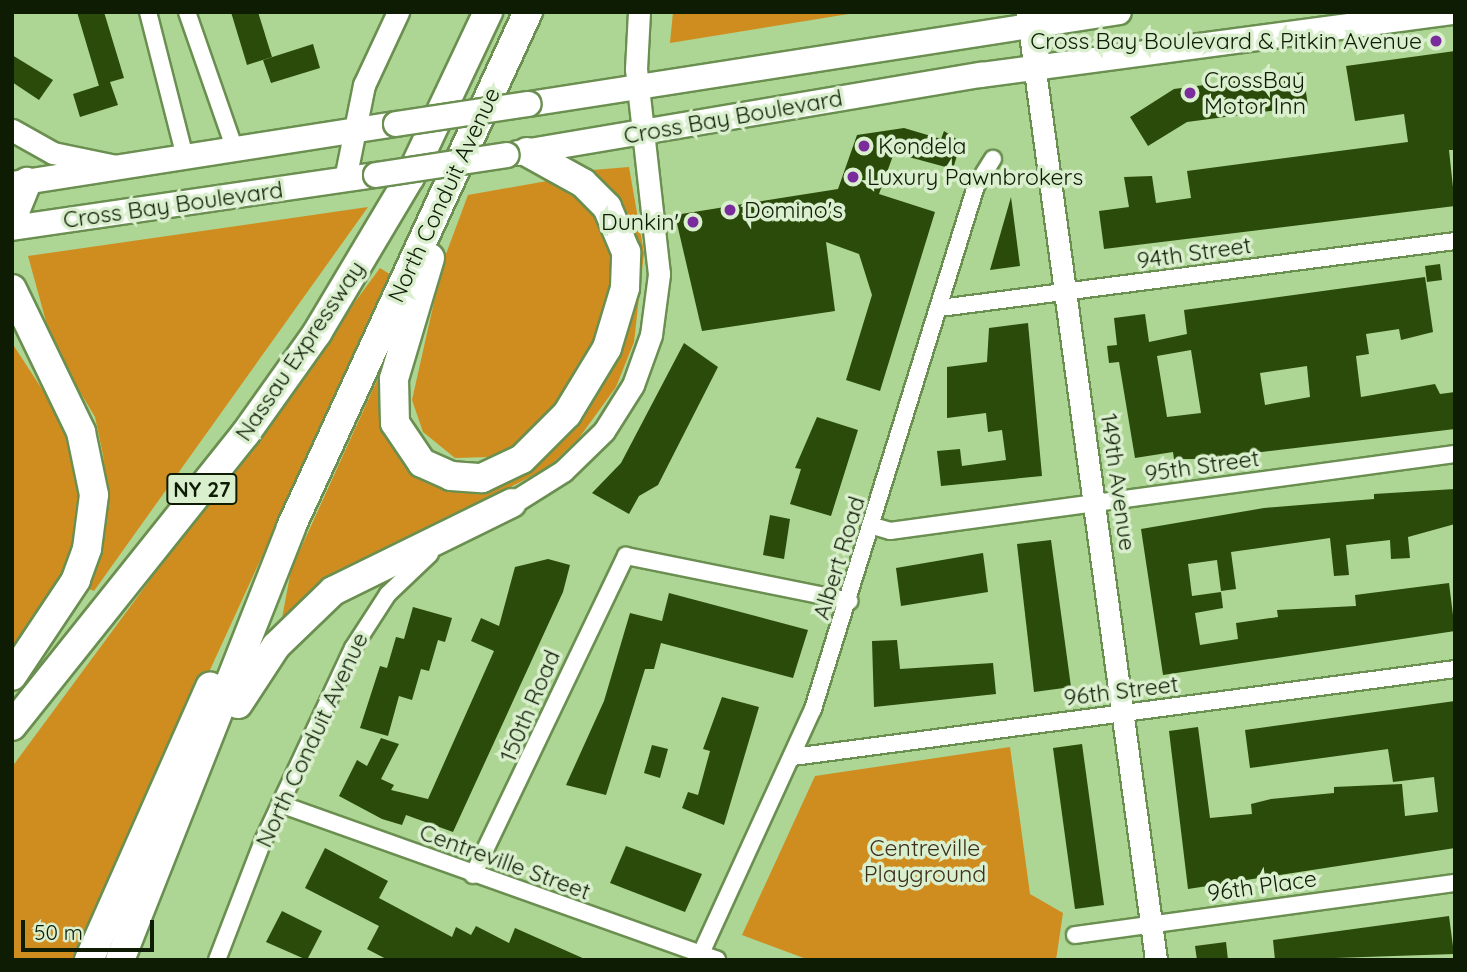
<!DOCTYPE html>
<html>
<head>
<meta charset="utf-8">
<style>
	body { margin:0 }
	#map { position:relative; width:1467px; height:972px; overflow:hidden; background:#add593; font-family:Quicksand,sans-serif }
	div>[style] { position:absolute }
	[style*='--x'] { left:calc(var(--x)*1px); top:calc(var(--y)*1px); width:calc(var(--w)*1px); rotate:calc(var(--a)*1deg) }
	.green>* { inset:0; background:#d08d1f }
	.building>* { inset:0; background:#2a4b0a }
	.roads { filter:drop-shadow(2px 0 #6a8f50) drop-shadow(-2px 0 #6a8f50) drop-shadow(0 2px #6a8f50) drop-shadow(0 -2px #6a8f50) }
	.street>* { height:16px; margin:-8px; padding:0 8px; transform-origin:8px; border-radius:8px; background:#fff }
	.secondary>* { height:21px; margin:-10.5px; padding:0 10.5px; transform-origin:10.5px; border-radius:10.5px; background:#fff }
	.primary>* { height:24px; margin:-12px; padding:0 12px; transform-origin:12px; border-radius:12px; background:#fff }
	.highway>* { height:28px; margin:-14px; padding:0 14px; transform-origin:14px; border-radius:14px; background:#fff }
	.bridges { filter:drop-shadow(2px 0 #6a8f50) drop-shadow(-2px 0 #6a8f50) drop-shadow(0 2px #6a8f50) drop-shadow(0 -2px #6a8f50) }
	.primary-bridge>* { height:24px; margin:-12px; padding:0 12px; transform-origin:12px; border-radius:12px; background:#fff }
	.dots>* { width:19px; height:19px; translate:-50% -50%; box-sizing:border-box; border:4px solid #daefce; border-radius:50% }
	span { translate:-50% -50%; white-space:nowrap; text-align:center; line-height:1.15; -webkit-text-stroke:7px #daefce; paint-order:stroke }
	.shield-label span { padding:2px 5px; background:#daefce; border:2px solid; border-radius:5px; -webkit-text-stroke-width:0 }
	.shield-label { font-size:21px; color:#0e1c04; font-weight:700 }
	.poi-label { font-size:23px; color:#0e1c04 }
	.right { translate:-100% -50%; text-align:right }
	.left { translate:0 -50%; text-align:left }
	.street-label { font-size:23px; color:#0e1c04 }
	.park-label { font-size:23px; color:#3e2f1d }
	.frame { position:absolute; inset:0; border:14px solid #0e1c04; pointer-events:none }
	.scale { position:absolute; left:21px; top:920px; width:133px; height:32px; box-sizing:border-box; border:4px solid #0e1c04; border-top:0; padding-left:9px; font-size:21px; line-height:24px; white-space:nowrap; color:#0e1c04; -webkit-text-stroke:5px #daefce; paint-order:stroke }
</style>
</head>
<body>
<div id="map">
	<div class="green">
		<i style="clip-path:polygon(673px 12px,861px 12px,670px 43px)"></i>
		<i style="clip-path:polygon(629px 167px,644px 253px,634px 342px,616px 387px,579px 438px,549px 467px,338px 577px,282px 618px,291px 570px,379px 376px,386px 380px,404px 460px,523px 473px,637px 284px,580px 171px)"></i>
		<i style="clip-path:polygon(547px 181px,591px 207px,615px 254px,616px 296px,586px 370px,556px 411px,520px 445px,490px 457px,455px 458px,423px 432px,412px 400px,443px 262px,468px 195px)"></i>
		<i style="clip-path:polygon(368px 207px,94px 591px,84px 587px,103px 541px,108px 496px,103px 455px,95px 417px,53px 347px,28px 256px)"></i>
		<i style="clip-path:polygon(380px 268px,391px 275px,77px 960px,12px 960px,12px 767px)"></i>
		<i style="clip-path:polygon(12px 343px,68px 429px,80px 500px,70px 564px,12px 649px)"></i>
		<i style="clip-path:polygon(1010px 747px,1030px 894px,1063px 913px,1056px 960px,809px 960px,742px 935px,815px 776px)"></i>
	</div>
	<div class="building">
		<i style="clip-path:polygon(77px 12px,104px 12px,124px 78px,110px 82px,118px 105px,80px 117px,73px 94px,104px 84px,99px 86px)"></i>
		<i style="clip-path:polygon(231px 12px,258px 12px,272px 57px,247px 65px)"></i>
		<i style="clip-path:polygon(313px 44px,320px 68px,271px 83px,263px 60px)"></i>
		<i style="clip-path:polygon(1455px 51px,1455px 150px,1449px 150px,1455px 206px,1104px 249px,1099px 211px,1129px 207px,1124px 177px,1152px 176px,1156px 203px,1191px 198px,1187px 171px,1408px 142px,1404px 114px,1355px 121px,1346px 66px)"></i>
		<i style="clip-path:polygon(12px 55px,53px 80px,39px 100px,12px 82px)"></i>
		<i style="clip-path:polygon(1303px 72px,1308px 106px,1187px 122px,1148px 146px,1130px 117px,1174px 89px)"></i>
		<i style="clip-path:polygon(904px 128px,941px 139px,944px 131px,961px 142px,953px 169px,894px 153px,879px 194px,935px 212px,880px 391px,846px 380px,872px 295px,859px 254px,826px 242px,835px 311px,702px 331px,675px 215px,838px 189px,857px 135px)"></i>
		<i style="clip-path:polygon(1011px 197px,1020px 266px,990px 270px)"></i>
		<i style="clip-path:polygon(1440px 264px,1442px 280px,1427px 282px,1425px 266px)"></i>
		<i style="clip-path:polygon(evenodd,1425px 277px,1433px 332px,1401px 340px,1399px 329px,1366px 334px,1369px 354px,1356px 356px,1361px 397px,1435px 384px,1440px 394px,1455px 392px,1455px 429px,1203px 459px,1174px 459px,1173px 452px,1135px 458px,1119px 362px,1109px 363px,1107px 346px,1117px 345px,1114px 318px,1145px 314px,1149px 342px,1187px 334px,1184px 310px,1425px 277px,1191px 350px,1201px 413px,1167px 417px,1157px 356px,1191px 350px,1425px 277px,1307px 366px,1310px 397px,1265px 405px,1260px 373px,1307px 366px)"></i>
		<i style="clip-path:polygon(1028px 323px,1042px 476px,941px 486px,937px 451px,960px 449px,962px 466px,1006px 460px,1002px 430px,988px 432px,986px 413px,947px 418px,947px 367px,987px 362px,989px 328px)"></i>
		<i style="clip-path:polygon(684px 343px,718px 367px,658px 485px,639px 496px,629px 514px,592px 493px,621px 463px)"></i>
		<i style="clip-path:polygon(817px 417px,858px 430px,831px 516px,790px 504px,801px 469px,795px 468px)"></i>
		<i style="clip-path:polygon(1455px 489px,1455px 524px,1408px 537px,1410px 558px,1391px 559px,1390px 540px,1346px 545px,1349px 575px,1334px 576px,1330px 538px,1231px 552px,1236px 589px,1221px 591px,1217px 560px,1188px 564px,1192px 596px,1221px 592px,1223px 608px,1195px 613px,1200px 645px,1238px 639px,1236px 623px,1278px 617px,1277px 610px,1356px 606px,1355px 595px,1449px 583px,1455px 631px,1163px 675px,1141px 529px,1264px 508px,1374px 499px,1374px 494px)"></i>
		<i style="clip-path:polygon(770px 515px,790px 519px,784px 559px,763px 555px)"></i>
		<i style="clip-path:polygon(1051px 540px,1071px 687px,1034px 692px,1017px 544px)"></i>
		<i style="clip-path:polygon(983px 553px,988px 592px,901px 606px,896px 568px)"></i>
		<i style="clip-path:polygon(548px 559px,570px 565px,563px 592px,453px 832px,406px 815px,402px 825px,382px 819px,339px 796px,357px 760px,367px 766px,381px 738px,399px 744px,381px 779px,394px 785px,391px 790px,428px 799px,494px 651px,471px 641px,481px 618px,499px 626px,515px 567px)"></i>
		<i style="clip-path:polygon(669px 593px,808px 630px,793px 678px,661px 643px,654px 669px,645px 669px,606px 795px,566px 785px,604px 701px,630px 613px,662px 621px)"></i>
		<i style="clip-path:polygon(413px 607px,452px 618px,445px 642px,438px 640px,429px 671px,421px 669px,412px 700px,399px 696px,388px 736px,360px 728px,380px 666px,387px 668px,396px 637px,404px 639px)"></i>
		<i style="clip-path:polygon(897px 640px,900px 669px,993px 663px,996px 694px,874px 707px,872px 641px)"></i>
		<i style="clip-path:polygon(722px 697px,759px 707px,724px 825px,682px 808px,688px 792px,698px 795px,710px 751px,703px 749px)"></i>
		<i style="clip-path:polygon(1455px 701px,1455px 848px,1188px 889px,1169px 731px,1198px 727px,1210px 818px,1252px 814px,1251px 804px,1271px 799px,1334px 793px,1334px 787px,1402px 784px,1405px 816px,1438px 812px,1434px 777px,1393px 782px,1388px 749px,1250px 768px,1245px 730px)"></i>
		<i style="clip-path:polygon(1082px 744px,1104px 905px,1075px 909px,1053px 748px)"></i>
		<i style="clip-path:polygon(652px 745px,668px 749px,660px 778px,644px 773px)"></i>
		<i style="clip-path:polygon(626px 846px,702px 874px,685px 912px,610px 883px)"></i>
		<i style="clip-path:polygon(325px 848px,388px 881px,379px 898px,452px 937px,456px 927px,471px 935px,476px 926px,509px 943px,515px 928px,587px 960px,388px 960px,367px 949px,379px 926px,305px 888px)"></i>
		<i style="clip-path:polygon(282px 911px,322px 931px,307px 960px,266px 942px)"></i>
		<i style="clip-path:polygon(1449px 916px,1454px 954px,1275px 960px,1273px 940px)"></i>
		<i style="clip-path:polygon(1226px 942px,1228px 960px,1197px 960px,1195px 946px)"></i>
	</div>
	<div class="roads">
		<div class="street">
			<i style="--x:148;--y:12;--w:150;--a:75.7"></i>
			<i style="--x:187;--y:12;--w:146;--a:70.8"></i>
			<i style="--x:1036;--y:66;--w:51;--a:-73"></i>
			<i style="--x:940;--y:308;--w:519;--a:-7.41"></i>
			<i style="--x:873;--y:526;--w:18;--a:16"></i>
			<i style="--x:890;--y:531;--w:570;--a:-7.76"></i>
			<i style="--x:793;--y:757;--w:668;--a:-7.57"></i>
			<i style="--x:280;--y:804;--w:464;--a:19.6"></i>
			<i style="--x:473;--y:875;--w:354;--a:-64.4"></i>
			<i style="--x:626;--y:556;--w:228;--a:11.4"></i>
			<i style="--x:1075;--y:935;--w:384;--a:-7.8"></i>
			<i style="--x:217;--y:960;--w:128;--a:-68.9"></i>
			<i style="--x:263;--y:841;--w:213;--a:-65"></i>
			<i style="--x:353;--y:648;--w:64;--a:-57.1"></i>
			<i style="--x:388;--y:594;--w:58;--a:-43.6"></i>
			<i style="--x:698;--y:960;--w:276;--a:-65.4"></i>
			<i style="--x:813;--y:709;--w:548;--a:-72.69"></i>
			<i style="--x:976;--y:186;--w:32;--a:-58"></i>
		</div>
		<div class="secondary">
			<i style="--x:1027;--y:12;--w:957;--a:82.25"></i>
			<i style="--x:12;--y:130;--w:47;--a:29.3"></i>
			<i style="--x:53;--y:153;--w:63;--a:11.8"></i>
			<i style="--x:345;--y:179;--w:96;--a:-78.6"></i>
			<i style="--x:364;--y:85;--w:81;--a:-65"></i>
			<i style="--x:512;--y:503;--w:60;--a:-32.1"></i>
			<i style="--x:563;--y:471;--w:57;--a:-44.3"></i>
			<i style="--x:604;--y:431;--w:54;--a:-57.8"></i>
			<i style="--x:633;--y:385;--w:53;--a:-70.2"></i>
			<i style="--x:651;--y:335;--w:62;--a:-82.5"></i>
			<i style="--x:659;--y:274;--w:206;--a:-96.4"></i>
			<i style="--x:636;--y:69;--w:57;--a:-87"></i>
		</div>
		<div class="primary">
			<i style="--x:529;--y:104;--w:597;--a:-8.86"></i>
			<i style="--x:518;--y:153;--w:470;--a:-9.6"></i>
			<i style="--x:981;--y:75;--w:478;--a:-7.6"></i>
			<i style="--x:12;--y:184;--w:389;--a:-8.9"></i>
			<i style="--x:12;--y:228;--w:368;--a:-8.3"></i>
		</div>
		<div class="highway">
			<i style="--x:12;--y:219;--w:40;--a:-68"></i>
			<i style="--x:430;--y:258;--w:126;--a:106.6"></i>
			<i style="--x:394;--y:379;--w:44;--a:88.7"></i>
			<i style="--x:395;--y:423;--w:48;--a:56"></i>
			<i style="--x:422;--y:463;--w:32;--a:24"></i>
			<i style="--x:451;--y:476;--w:31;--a:4"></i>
			<i style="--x:482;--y:478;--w:44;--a:-25.4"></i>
			<i style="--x:522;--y:459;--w:64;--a:-45"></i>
			<i style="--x:567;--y:414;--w:77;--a:-58.8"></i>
			<i style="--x:607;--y:348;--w:63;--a:-73.3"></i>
			<i style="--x:625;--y:288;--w:36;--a:-88"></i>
			<i style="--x:626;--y:252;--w:49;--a:-112.9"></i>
			<i style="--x:607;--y:207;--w:34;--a:-135"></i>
			<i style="--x:583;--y:183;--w:64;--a:-151"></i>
			<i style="--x:12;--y:289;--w:159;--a:64.2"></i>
			<i style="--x:81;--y:432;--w:64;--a:78.3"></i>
			<i style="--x:94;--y:495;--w:54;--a:97.4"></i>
			<i style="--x:87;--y:549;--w:33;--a:110"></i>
			<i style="--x:76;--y:580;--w:115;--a:123.7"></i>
			<i style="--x:238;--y:704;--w:69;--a:-56.8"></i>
			<i style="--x:276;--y:646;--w:79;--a:-44"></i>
			<i style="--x:333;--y:591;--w:199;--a:-26.2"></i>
			<i style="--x:12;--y:726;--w:375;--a:-51.4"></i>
			<i style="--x:246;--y:433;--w:123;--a:-54.6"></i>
			<i style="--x:317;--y:333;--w:182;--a:-59.2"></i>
			<i style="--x:410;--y:177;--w:183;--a:-64.7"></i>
			<i style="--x:89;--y:960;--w:299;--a:-66.1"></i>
			<i style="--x:120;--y:960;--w:466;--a:-68.4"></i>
			<i style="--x:291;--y:527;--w:567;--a:-65.29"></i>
		</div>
	</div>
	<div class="bridges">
		<div class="primary-bridge">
			<i style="--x:396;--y:124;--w:134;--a:-8.6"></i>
			<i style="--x:376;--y:175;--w:132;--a:-8.7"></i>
		</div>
	</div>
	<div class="dots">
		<i style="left:1436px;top:41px;background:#7a2c9d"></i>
		<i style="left:1190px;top:93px;background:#7a2c9d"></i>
		<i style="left:864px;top:146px;background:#7a2c9d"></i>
		<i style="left:853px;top:177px;background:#7a2c9d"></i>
		<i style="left:730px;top:210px;background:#7a2c9d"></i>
		<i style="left:693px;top:222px;background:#7a2c9d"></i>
	</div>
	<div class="shield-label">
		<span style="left:202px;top:489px">NY 27</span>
	</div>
	<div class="poi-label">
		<span class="right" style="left:1422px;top:41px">Cross Bay Boulevard &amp; Pitkin Avenue</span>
		<span class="left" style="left:1204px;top:93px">CrossBay<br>Motor Inn</span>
		<span class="left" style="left:878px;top:146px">Kondela</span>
		<span class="left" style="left:867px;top:177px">Luxury Pawnbrokers</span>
		<span class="left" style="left:744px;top:210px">Domino's</span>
		<span class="right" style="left:679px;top:222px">Dunkin'</span>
	</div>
	<div class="street-label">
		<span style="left:733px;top:117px;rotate:-10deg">Cross Bay Boulevard</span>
		<span style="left:444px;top:195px;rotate:-65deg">North Conduit Avenue</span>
		<span style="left:173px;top:205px;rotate:-8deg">Cross Bay Boulevard</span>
		<span style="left:1194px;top:253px;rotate:-8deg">94th Street</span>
		<span style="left:300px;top:351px;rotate:-56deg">Nassau Expressway</span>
		<span style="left:1202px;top:466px;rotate:-8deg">95th Street</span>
		<span style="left:1118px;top:482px;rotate:82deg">149th Avenue</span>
		<span style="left:839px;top:558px;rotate:-73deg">Albert Road</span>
		<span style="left:1121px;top:691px;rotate:-7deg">96th Street</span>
		<span style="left:530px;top:706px;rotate:-67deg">150th Road</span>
		<span style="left:312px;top:740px;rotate:-65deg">North Conduit Avenue</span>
		<span style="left:505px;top:862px;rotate:20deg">Centreville Street</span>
		<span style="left:1262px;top:886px;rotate:-8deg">96th Place</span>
	</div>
	<div class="park-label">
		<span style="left:925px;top:861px">Centreville<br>Playground</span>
	</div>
	<div class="frame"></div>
	<div class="scale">50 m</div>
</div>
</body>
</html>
